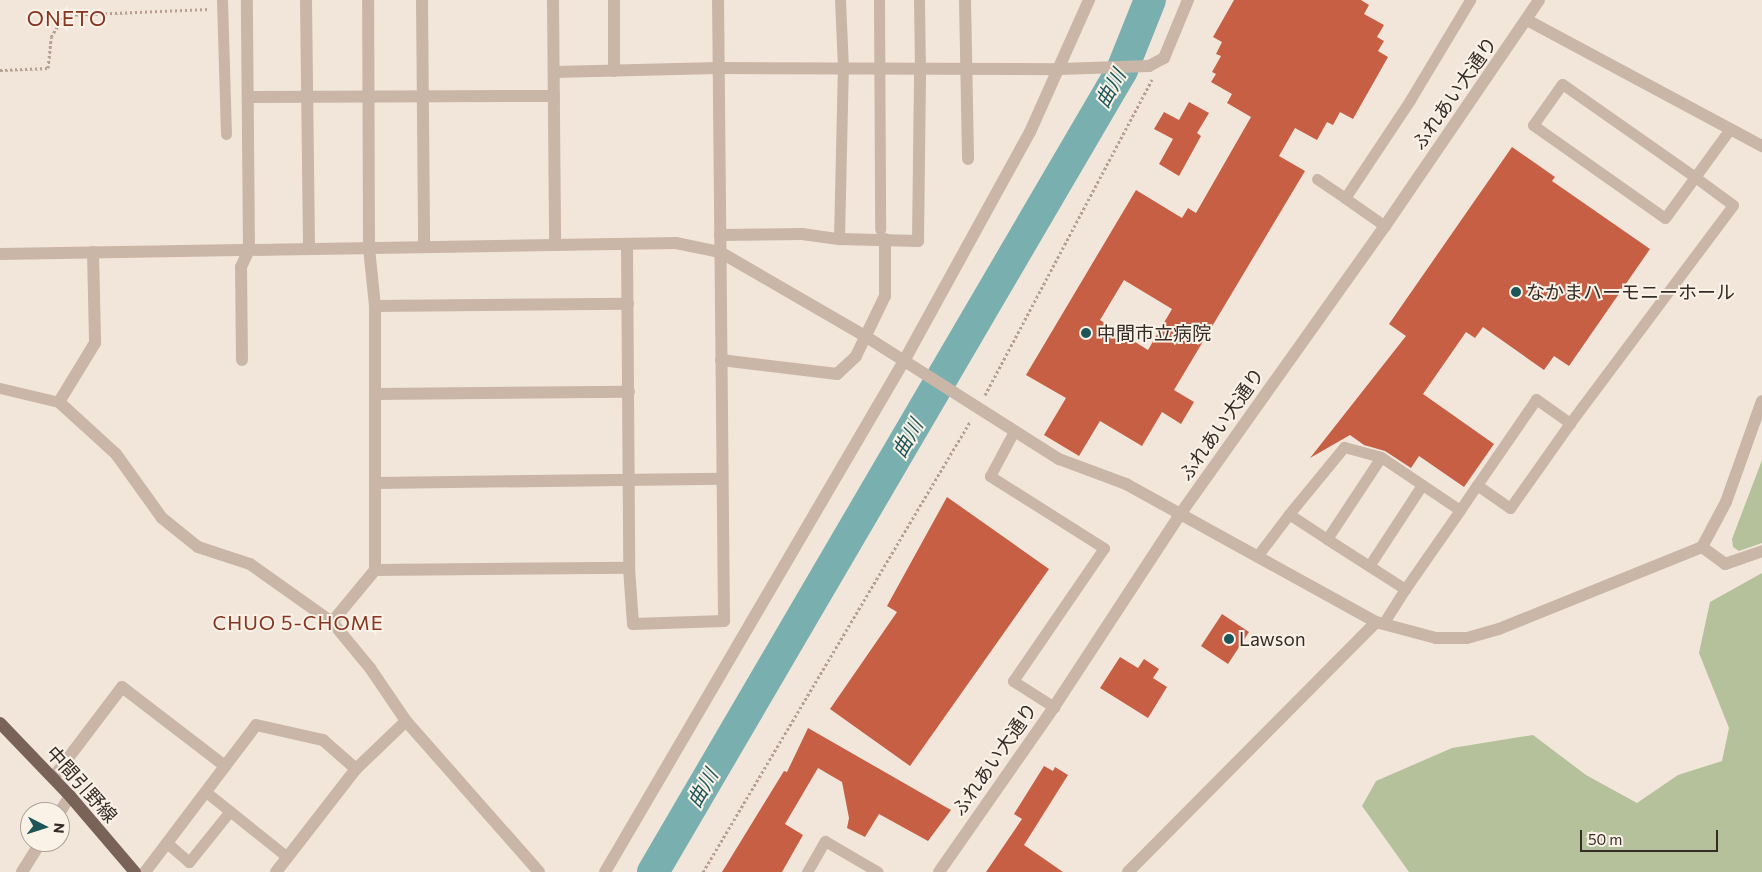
<!DOCTYPE html>
<html>
<head>
<meta charset="utf-8">
<style>
	body { margin:0 }
	#map { position:relative; width:1762px; height:872px; overflow:hidden; background:#f2e6db; font-family:Commissioner,"Noto Sans JP",sans-serif }
	div>[style] { position:absolute }
	[style*='--x'] { left:calc(var(--x)*1px); top:calc(var(--y)*1px); width:calc(var(--w)*1px); rotate:calc(var(--a)*1deg) }
	.green>* { inset:0; background:#b5c19b }
	.river>* { height:32px; margin:-16px; padding:0 16px; transform-origin:16px; border-radius:16px; background:#79afaf }
	.building>* { inset:0; background:#c75f44 }
	.path>* { height:3px; margin-top:-1.5px; transform-origin:0; background:repeating-linear-gradient(90deg,#b6a091 0 2.5px,transparent 0 5px) }
	.service>* { height:11px; margin:-5.5px; padding:0 5.5px; transform-origin:5.5px; border-radius:5.5px; background:#cab6a7 }
	.minor>* { height:12px; margin:-6px; padding:0 6px; transform-origin:6px; border-radius:6px; background:#cab6a7 }
	.tertiary>* { height:12px; margin:-6px; padding:0 6px; transform-origin:6px; border-radius:6px; background:#cab6a7 }
	.primary>* { height:12px; margin:-6px; padding:0 6px; transform-origin:6px; border-radius:6px; background:#796258 }
	.dots>* { width:14px; height:14px; translate:-50% -50%; box-sizing:border-box; border:2px solid #faf1e7; border-radius:50% }
	span { translate:-50% -50%; white-space:nowrap; text-align:center; line-height:1.15; -webkit-text-stroke:4px #faf1e7; paint-order:stroke }
	.street-label { font-size:19px; color:#362c27 }
	.poi-label { font-size:19px; color:#362c27 }
	.left { translate:0 -50%; text-align:left }
	.water-label { font-size:20px; color:#1c5658; font-style:italic }
	.neighbourhood-label { font-size:20px; color:#863520; letter-spacing:1px }
	.quarter-label { font-size:21px; color:#863520; letter-spacing:1px }
	.north { position:absolute; left:20px; top:802px; width:50px; height:50px; box-sizing:border-box; background:#faf1e7; border:1px solid #aca29a; border-radius:50%; rotate:95deg; font-size:14px; font-weight:700; line-height:20px; text-align:center; color:#362c27 }
	.north::after { content:''; display:block; margin:auto; width:18px; height:22px; background:#1c5658; clip-path:polygon(50% 0,100% 100%,50% 72%,0 100%) }
	.scale { position:absolute; left:1580px; top:830px; width:138px; height:22px; box-sizing:border-box; border:2px solid #362c27; border-top:0; padding-left:6px; font-size:15px; line-height:18px; white-space:nowrap; color:#362c27; -webkit-text-stroke:4px #faf1e7; paint-order:stroke }
</style>
</head>
<body>
<div id="map">
	<div class="green">
		<i style="clip-path:polygon(1762px 460px,1762px 543px,1739px 551px,1733px 547px,1732px 539px)"></i>
		<i style="clip-path:polygon(1762px 573px,1762px 872px,1409px 872px,1362px 806px,1376px 781px,1452px 748px,1533px 735px,1586px 775px,1637px 803px,1678px 775px,1722px 761px,1729px 728px,1699px 653px,1710px 602px)"></i>
	</div>
	<div class="river">
		<i style="--x:653;--y:872;--w:929;--a:-59.68"></i>
		<i style="--x:1122;--y:70;--w:75;--a:-68.2"></i>
	</div>
	<div class="building">
		<i style="clip-path:polygon(evenodd,1234px 0,1361px 0,1369px 5px,1364px 14px,1384px 25px,1377px 37px,1384px 41px,1378px 51px,1388px 57px,1353px 119px,1340px 112px,1333px 125px,1327px 122px,1317px 140px,1295px 128px,1279px 156px,1305px 171px,1174px 390px,1194px 402px,1181px 424px,1162px 412px,1142px 446px,1100px 421px,1079px 456px,1044px 435px,1066px 398px,1026px 375px,1136px 190px,1182px 218px,1188px 208px,1196px 213px,1251px 117px,1227px 103px,1232px 94px,1211px 82px,1216px 74px,1212px 72px,1221px 56px,1216px 54px,1222px 42px,1213px 37px,1234px 0,1124px 280px,1172px 309px,1148px 350px,1100px 320px,1124px 280px)"></i>
		<i style="clip-path:polygon(1189px 102px,1209px 113px,1197px 133px,1201px 136px,1179px 176px,1159px 164px,1173px 139px,1154px 129px,1164px 112px,1179px 120px)"></i>
		<i style="clip-path:polygon(1512px 147px,1555px 177px,1552px 181px,1650px 249px,1569px 366px,1554px 356px,1544px 370px,1483px 327px,1475px 338px,1466px 332px,1423px 394px,1494px 444px,1464px 487px,1419px 456px,1411px 468px,1385px 451px,1364px 445px,1350px 435px,1310px 458px,1406px 336px,1389px 324px)"></i>
		<i style="clip-path:polygon(947px 497px,1049px 569px,910px 766px,830px 709px,897px 612px,887px 606px)"></i>
		<i style="clip-path:polygon(1222px 614px,1249px 632px,1228px 664px,1201px 646px)"></i>
		<i style="clip-path:polygon(1120px 657px,1138px 668px,1144px 659px,1159px 669px,1153px 678px,1167px 687px,1148px 718px,1100px 688px)"></i>
		<i style="clip-path:polygon(808px 728px,951px 810px,928px 841px,879px 814px,865px 837px,847px 828px,849px 818px,842px 782px,818px 768px,785px 824px,803px 835px,782px 872px,722px 872px,784px 771px,787px 772px)"></i>
		<i style="clip-path:polygon(1044px 766px,1053px 771px,1055px 767px,1068px 775px,1024px 845px,1063px 872px,986px 872px,1022px 819px,1014px 814px)"></i>
	</div>
	<div class="path">
		<i style="--x:0;--y:70;--w:48;--a:-2.4"></i>
		<i style="--x:48;--y:68;--w:31;--a:-84"></i>
		<i style="--x:51;--y:37;--w:26;--a:-58"></i>
		<i style="--x:65;--y:15;--w:144;--a:-2.4"></i>
		<i style="--x:985;--y:395;--w:357;--a:-62.1"></i>
		<i style="--x:703;--y:872;--w:525;--a:-59.34"></i>
	</div>
	<div class="service">
		<i style="--x:222;--y:0;--w:134;--a:88.3"></i>
		<i style="--x:879;--y:0;--w:229;--a:89.7"></i>
		<i style="--x:919;--y:0;--w:69;--a:89.2"></i>
		<i style="--x:1317;--y:179;--w:34;--a:34"></i>
		<i style="--x:1385;--y:226;--w:49;--a:-145"></i>
		<i style="--x:1345;--y:198;--w:118;--a:-56.4"></i>
		<i style="--x:1410;--y:100;--w:117;--a:-59"></i>
		<i style="--x:839;--y:239;--w:171;--a:-88.7"></i>
		<i style="--x:843;--y:68;--w:68;--a:-92.5"></i>
		<i style="--x:0;--y:388;--w:61;--a:13.3"></i>
		<i style="--x:1570;--y:423;--w:272;--a:-53.2"></i>
		<i style="--x:1733;--y:205;--w:47;--a:-143.6"></i>
		<i style="--x:1695;--y:177;--w:162;--a:-145"></i>
		<i style="--x:1562;--y:84;--w:50;--a:125.3"></i>
		<i style="--x:1533;--y:125;--w:161;--a:35.2"></i>
		<i style="--x:1665;--y:218;--w:51;--a:-53.8"></i>
		<i style="--x:1695;--y:177;--w:59;--a:-53.9"></i>
		<i style="--x:1013;--y:433;--w:49;--a:118.1"></i>
		<i style="--x:990;--y:476;--w:135;--a:32.3"></i>
		<i style="--x:1104;--y:548;--w:161;--a:124.4"></i>
		<i style="--x:1013;--y:681;--w:49;--a:32.4"></i>
		<i style="--x:1381;--y:457;--w:95;--a:33.9"></i>
		<i style="--x:1460;--y:510;--w:96;--a:124.8"></i>
		<i style="--x:1460;--y:510;--w:30;--a:-56"></i>
		<i style="--x:1477;--y:485;--w:104;--a:-55.5"></i>
		<i style="--x:1536;--y:399;--w:42;--a:35.2"></i>
		<i style="--x:1570;--y:423;--w:104;--a:125.2"></i>
		<i style="--x:1510;--y:508;--w:40;--a:-145.1"></i>
		<i style="--x:1327;--y:539;--w:93;--a:32.7"></i>
		<i style="--x:1405;--y:589;--w:41;--a:122.2"></i>
		<i style="--x:1258;--y:555;--w:51;--a:-52.9"></i>
		<i style="--x:1289;--y:514;--w:87;--a:-50.6"></i>
		<i style="--x:1344;--y:447;--w:38;--a:15"></i>
		<i style="--x:1381;--y:457;--w:98;--a:123.4"></i>
		<i style="--x:1327;--y:539;--w:45;--a:-146.7"></i>
		<i style="--x:1369;--y:566;--w:97;--a:-56.8"></i>
		<i style="--x:206;--y:792;--w:104;--a:38.7"></i>
		<i style="--x:167;--y:843;--w:29;--a:41"></i>
		<i style="--x:189;--y:862;--w:65;--a:-51.2"></i>
		<i style="--x:807;--y:872;--w:36;--a:-60"></i>
		<i style="--x:825;--y:841;--w:61;--a:30.3"></i>
	</div>
	<div class="minor">
		<i style="--x:306;--y:0;--w:249;--a:89.3"></i>
		<i style="--x:422;--y:0;--w:247;--a:89.5"></i>
		<i style="--x:553;--y:0;--w:244;--a:89.5"></i>
		<i style="--x:614;--y:0;--w:71;--a:90"></i>
		<i style="--x:965;--y:0;--w:159;--a:88.9"></i>
		<i style="--x:554;--y:72;--w:164;--a:-1.4"></i>
		<i style="--x:718;--y:68;--w:342;--a:0.2"></i>
		<i style="--x:1060;--y:69;--w:89;--a:-1.9"></i>
		<i style="--x:1149;--y:66;--w:17;--a:-28"></i>
		<i style="--x:1164;--y:58;--w:63;--a:-67.5"></i>
		<i style="--x:248;--y:97;--w:306;--a:-0.2"></i>
		<i style="--x:720;--y:235;--w:82;--a:-0.7"></i>
		<i style="--x:802;--y:234;--w:37;--a:8"></i>
		<i style="--x:839;--y:239;--w:79;--a:1.5"></i>
		<i style="--x:918;--y:241;--w:172;--a:-89.3"></i>
		<i style="--x:627;--y:244;--w:324;--a:89.6"></i>
		<i style="--x:629;--y:568;--w:56;--a:85.9"></i>
		<i style="--x:633;--y:624;--w:91;--a:-1.9"></i>
		<i style="--x:724;--y:621;--w:621;--a:-90.55"></i>
		<i style="--x:93;--y:252;--w:91;--a:88.7"></i>
		<i style="--x:95;--y:343;--w:69;--a:121.4"></i>
		<i style="--x:59;--y:402;--w:77;--a:42.4"></i>
		<i style="--x:116;--y:454;--w:79;--a:54.3"></i>
		<i style="--x:162;--y:518;--w:46;--a:38.9"></i>
		<i style="--x:198;--y:547;--w:55;--a:18.1"></i>
		<i style="--x:250;--y:564;--w:100;--a:35.3"></i>
		<i style="--x:332;--y:622;--w:60;--a:50.4"></i>
		<i style="--x:370;--y:668;--w:64;--a:55.8"></i>
		<i style="--x:406;--y:721;--w:201;--a:48.6"></i>
		<i style="--x:375;--y:306;--w:253;--a:-0.5"></i>
		<i style="--x:242;--y:360;--w:93;--a:-90.6"></i>
		<i style="--x:241;--y:267;--w:19;--a:-65"></i>
		<i style="--x:249;--y:250;--w:250;--a:-90.5"></i>
		<i style="--x:721;--y:360;--w:117;--a:6.9"></i>
		<i style="--x:837;--y:374;--w:26;--a:-43"></i>
		<i style="--x:856;--y:356;--w:67;--a:-64.2"></i>
		<i style="--x:885;--y:296;--w:57;--a:-90"></i>
		<i style="--x:376;--y:394;--w:253;--a:-0.5"></i>
		<i style="--x:375;--y:483;--w:347;--a:-0.7"></i>
		<i style="--x:1702;--y:547;--w:29;--a:36"></i>
		<i style="--x:1725;--y:564;--w:39;--a:-19"></i>
		<i style="--x:375;--y:570;--w:254;--a:-0.5"></i>
		<i style="--x:332;--y:622;--w:67;--a:-50.4"></i>
		<i style="--x:375;--y:570;--w:264;--a:-90"></i>
		<i style="--x:375;--y:306;--w:58;--a:-95.9"></i>
		<i style="--x:369;--y:248;--w:248;--a:-90.2"></i>
		<i style="--x:53;--y:778;--w:114;--a:-52.8"></i>
		<i style="--x:122;--y:687;--w:130;--a:37.5"></i>
		<i style="--x:60;--y:812;--w:19;--a:-58"></i>
		<i style="--x:22;--y:872;--w:36;--a:-58"></i>
		<i style="--x:145;--y:872;--w:184;--a:-52.9"></i>
		<i style="--x:256;--y:725;--w:69;--a:12.6"></i>
		<i style="--x:323;--y:740;--w:44;--a:41.3"></i>
		<i style="--x:276;--y:872;--w:130;--a:-52.2"></i>
		<i style="--x:356;--y:769;--w:69;--a:-43.8"></i>
		<i style="--x:605;--y:872;--w:592;--a:-59.67"></i>
		<i style="--x:904;--y:361;--w:261;--a:-61.2"></i>
		<i style="--x:1030;--y:132;--w:145;--a:-65.9"></i>
		<i style="--x:1128;--y:872;--w:352;--a:-45.2"></i>
	</div>
	<div class="tertiary">
		<i style="--x:1527;--y:20;--w:267;--a:28.2"></i>
		<i style="--x:0;--y:254;--w:676;--a:-0.93"></i>
		<i style="--x:676;--y:243;--w:45;--a:11.6"></i>
		<i style="--x:720;--y:252;--w:168;--a:30.1"></i>
		<i style="--x:865;--y:336;--w:230;--a:32.4"></i>
		<i style="--x:1059;--y:459;--w:72;--a:20.5"></i>
		<i style="--x:1126;--y:484;--w:286;--a:28.9"></i>
		<i style="--x:1376;--y:622;--w:62;--a:14.9"></i>
		<i style="--x:1436;--y:638;--w:31;--a:0"></i>
		<i style="--x:1467;--y:638;--w:33;--a:-16"></i>
		<i style="--x:1499;--y:629;--w:219;--a:-22"></i>
		<i style="--x:1702;--y:547;--w:51;--a:-61.9"></i>
		<i style="--x:1726;--y:502;--w:107;--a:-70.4"></i>
		<i style="--x:939;--y:872;--w:201;--a:-55.1"></i>
		<i style="--x:1054;--y:707;--w:232;--a:-56.8"></i>
		<i style="--x:1181;--y:513;--w:352;--a:-54.6"></i>
		<i style="--x:1385;--y:226;--w:273;--a:-55.7"></i>
	</div>
	<div class="primary">
		<i style="--x:0;--y:723;--w:101;--a:46.2"></i>
		<i style="--x:70;--y:796;--w:100;--a:49.5"></i>
	</div>
	<div class="dots">
		<i style="left:1516px;top:292px;background:#1c5658"></i>
		<i style="left:1086px;top:333px;background:#1c5658"></i>
		<i style="left:1229px;top:639px;background:#1c5658"></i>
	</div>
	<div class="street-label">
		<span style="left:1454px;top:93px;rotate:-55deg">ふれあい大通り</span>
		<span style="left:1221px;top:424px;rotate:-55deg">ふれあい大通り</span>
		<span style="left:994px;top:759px;rotate:-55deg">ふれあい大通り</span>
		<span style="left:82px;top:784px;rotate:48deg">中間引野線</span>
	</div>
	<div class="poi-label">
		<span class="left" style="left:1526px;top:292px">なかまハーモニーホール</span>
		<span class="left" style="left:1097px;top:333px">中間市立病院</span>
		<span class="left" style="left:1239px;top:639px">Lawson</span>
	</div>
	<div class="water-label">
		<span style="left:1110px;top:88px;rotate:-61deg">曲川</span>
		<span style="left:907px;top:438px;rotate:-60deg">曲川</span>
		<span style="left:702px;top:788px;rotate:-60deg">曲川</span>
	</div>
	<div class="neighbourhood-label">
		<span style="left:298px;top:622px">CHUO 5-CHOME</span>
	</div>
	<div class="quarter-label">
		<span style="left:67px;top:18px">ONETO</span>
	</div>
	<div class="north">N</div>
	<div class="scale">50 m</div>
</div>
</body>
</html>
